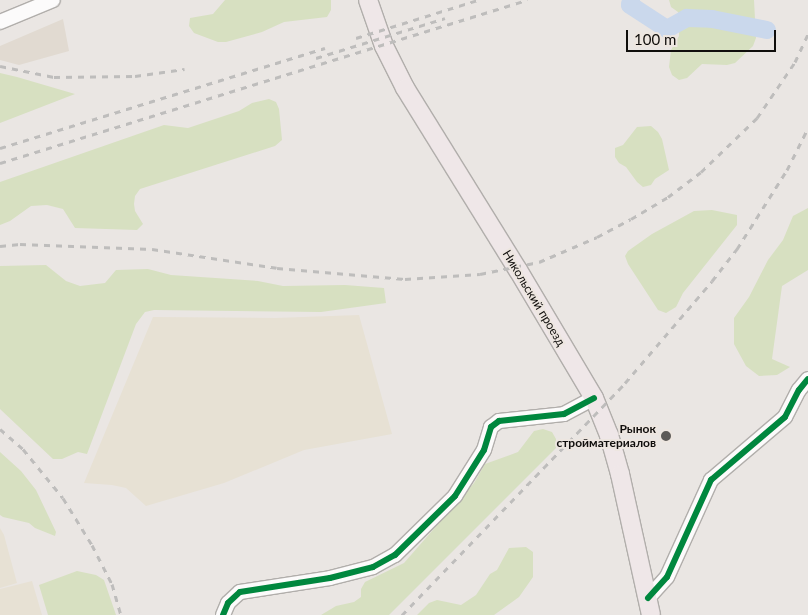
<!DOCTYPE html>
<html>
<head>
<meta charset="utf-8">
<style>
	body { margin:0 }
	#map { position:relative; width:808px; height:615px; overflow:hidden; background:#eae6e3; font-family:Lato,sans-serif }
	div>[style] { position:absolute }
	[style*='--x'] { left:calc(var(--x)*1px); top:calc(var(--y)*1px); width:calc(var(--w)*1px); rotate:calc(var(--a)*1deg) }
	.built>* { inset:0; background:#e1dad1 }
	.industrial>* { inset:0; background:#e7e1d4 }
	.green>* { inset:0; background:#d7e0c1 }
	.river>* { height:18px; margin:-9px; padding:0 9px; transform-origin:9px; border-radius:9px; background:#cad8ec }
	.roads { filter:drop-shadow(1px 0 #b1aeab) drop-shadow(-1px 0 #b1aeab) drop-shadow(0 1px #b1aeab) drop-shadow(0 -1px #b1aeab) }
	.minor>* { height:14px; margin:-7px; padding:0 7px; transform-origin:7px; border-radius:7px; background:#fcfbfb }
	.major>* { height:18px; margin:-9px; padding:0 9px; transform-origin:9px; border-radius:9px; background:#efe7e8 }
	.rail>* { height:3px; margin-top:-1.5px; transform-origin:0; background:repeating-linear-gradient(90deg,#bebdbc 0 6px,transparent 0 12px) }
	.cycleway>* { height:6px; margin:-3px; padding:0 3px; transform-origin:3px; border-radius:3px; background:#00873e }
	.dots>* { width:14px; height:14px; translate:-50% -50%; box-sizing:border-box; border:2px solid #ede6e0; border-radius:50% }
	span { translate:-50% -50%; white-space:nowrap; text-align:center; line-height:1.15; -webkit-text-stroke:4px #ede6e0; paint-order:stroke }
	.street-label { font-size:12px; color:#100e0c }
	.poi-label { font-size:12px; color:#100e0c; font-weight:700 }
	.right { translate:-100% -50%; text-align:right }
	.scale { position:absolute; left:626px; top:30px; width:150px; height:22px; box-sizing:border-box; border:2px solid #100e0c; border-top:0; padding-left:6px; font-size:15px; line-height:18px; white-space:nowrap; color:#100e0c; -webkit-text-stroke:4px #ede6e0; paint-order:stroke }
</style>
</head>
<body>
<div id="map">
	<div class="built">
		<i style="clip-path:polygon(63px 19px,69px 51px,19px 65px,0 60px,0 46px)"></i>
	</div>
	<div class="industrial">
		<i style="clip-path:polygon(359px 315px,392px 434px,304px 450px,224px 483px,146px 506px,126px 488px,112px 485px,84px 483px,153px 317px,275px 318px)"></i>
		<i style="clip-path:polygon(0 528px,4px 535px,17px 583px,0 588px)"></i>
		<i style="clip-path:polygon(32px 581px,42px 615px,0 615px,0 589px)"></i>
	</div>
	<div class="green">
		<i style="clip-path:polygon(225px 0,331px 0,331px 10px,327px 17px,284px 22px,262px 32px,226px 42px,218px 42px,194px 33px,189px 26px,190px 18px,213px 14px)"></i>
		<i style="clip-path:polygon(669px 0,754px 0,756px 38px,753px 46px,735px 63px,727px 65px,702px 64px,687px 78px,679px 80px,672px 75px,669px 67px,671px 50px,679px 36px,679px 19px,678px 12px,671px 7px)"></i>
		<i style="clip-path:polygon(0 73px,17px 77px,75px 94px,0 123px)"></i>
		<i style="clip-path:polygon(269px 99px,276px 102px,279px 109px,282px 140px,275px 146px,140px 189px,135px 196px,134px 204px,135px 211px,143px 224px,137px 230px,75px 228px,63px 209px,47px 205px,31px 206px,10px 221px,0 225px,0 182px,164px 125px,188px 128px,239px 111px,252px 103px)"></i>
		<i style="clip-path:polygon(651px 126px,658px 132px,662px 139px,669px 170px,655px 179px,651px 185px,643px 187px,637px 182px,626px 167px,619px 163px,615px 157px,615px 148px,623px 145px,637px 127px)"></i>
		<i style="clip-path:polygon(808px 208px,808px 270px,782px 286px,772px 359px,790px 367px,777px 375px,759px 376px,746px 366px,734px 344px,734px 318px,749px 297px,768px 260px,783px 240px,793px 216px)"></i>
		<i style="clip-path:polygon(712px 210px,737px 215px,737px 225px,683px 293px,676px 307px,666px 313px,658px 310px,628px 264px,625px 256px,628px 251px,652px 234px,694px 211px)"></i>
		<i style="clip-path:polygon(46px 265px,66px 281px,80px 286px,105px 283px,116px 270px,148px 269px,171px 275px,258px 281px,283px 286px,345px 285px,384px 288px,386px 303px,321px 312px,154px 310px,145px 312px,136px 324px,87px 454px,78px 452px,62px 459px,53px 459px,0 409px,0 266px)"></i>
		<i style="clip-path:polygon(543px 429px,552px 432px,556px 439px,556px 448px,389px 615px,321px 615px,336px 606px,354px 602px,361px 597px,361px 589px,365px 582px,404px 563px,474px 483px,485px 464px,518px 452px,534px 431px)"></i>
		<i style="clip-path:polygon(0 452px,21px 471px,36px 490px,56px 532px,55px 536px,35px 528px,29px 523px,3px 517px,0 515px)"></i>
		<i style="clip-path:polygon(526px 547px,533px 552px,533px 577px,519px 597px,494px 615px,417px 615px,429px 603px,437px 600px,461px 605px,476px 595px,490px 574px,497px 570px,509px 548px)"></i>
		<i style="clip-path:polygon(77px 571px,96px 575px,104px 580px,116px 615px,48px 615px,39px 585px)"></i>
	</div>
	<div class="river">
		<i style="--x:631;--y:0;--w:5;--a:101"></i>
		<i style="--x:630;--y:5;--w:44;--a:33"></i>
		<i style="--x:667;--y:29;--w:23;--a:-29"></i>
		<i style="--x:687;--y:18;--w:25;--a:2"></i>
		<i style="--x:712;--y:19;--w:56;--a:11.3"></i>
	</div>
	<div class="roads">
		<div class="minor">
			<i style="--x:0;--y:22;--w:57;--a:-22.5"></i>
			<i style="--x:648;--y:598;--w:28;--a:-48"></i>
			<i style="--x:667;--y:577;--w:107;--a:-65.6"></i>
			<i style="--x:711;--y:480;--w:97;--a:-40.4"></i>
			<i style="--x:785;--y:417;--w:30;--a:-63"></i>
			<i style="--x:799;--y:390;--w:14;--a:-51"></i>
			<i style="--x:223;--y:615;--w:13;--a:-67"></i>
			<i style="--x:228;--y:603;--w:16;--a:-43"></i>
			<i style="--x:240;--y:592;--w:91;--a:-8.8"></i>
			<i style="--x:330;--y:578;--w:44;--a:-14.3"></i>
			<i style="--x:373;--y:567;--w:25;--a:-29"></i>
			<i style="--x:395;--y:555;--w:84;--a:-44.5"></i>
			<i style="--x:455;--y:496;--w:54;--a:-57.8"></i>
			<i style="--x:484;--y:450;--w:24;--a:-73"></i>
			<i style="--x:491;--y:427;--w:10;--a:-37"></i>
			<i style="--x:499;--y:421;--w:65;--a:-6.1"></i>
			<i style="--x:564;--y:414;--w:34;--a:-28"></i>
		</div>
		<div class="major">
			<i style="--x:368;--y:0;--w:49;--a:70.8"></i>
			<i style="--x:384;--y:46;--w:47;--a:63.4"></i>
			<i style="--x:405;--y:88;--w:214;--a:58.2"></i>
			<i style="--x:518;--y:270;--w:149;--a:59.3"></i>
			<i style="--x:594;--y:398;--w:40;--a:68"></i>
			<i style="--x:609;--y:435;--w:41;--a:74.2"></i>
			<i style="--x:620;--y:474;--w:144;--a:77.6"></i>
		</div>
	</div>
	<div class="rail">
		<i style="--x:356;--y:38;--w:128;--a:-17.3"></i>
		<i style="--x:316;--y:58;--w:135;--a:-17.2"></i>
		<i style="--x:0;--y:66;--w:55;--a:11.5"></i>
		<i style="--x:54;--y:77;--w:81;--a:-0.7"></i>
		<i style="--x:135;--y:76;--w:50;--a:-8"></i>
		<i style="--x:0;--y:148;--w:340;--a:-17.1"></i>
		<i style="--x:0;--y:163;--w:552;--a:-17.19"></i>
		<i style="--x:0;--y:246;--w:20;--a:-6"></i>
		<i style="--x:20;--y:244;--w:132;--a:2.2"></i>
		<i style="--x:152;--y:249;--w:126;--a:8.6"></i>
		<i style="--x:277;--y:268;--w:128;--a:4.9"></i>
		<i style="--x:405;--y:279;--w:75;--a:-3.8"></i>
		<i style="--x:480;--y:274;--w:60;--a:-11.5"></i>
		<i style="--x:539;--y:262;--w:63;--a:-23.3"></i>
		<i style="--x:597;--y:237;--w:38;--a:-28"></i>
		<i style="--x:631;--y:219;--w:43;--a:-30.7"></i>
		<i style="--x:668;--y:197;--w:41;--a:-37.1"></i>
		<i style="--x:701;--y:172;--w:78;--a:-44"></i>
		<i style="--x:757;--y:118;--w:68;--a:-55.8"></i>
		<i style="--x:795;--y:62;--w:31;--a:-65"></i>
		<i style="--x:0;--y:429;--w:30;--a:41"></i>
		<i style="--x:23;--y:449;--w:63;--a:50.8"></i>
		<i style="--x:63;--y:498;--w:55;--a:58.3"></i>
		<i style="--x:92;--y:545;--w:44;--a:62.9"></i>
		<i style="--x:112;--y:584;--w:32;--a:74"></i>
		<i style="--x:402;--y:615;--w:322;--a:-46.1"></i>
		<i style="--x:625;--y:383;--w:134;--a:-49.5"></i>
		<i style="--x:712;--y:281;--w:41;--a:-52"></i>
		<i style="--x:737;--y:249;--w:93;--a:-57.7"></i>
		<i style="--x:787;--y:170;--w:47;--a:-63.4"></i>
	</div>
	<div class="cycleway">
		<i style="--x:648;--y:598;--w:28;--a:-48"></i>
		<i style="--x:667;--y:577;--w:107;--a:-65.6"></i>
		<i style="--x:711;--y:480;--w:97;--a:-40.4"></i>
		<i style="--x:785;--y:417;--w:30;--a:-63"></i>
		<i style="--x:799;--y:390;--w:14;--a:-51"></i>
		<i style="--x:223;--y:615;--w:13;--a:-67"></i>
		<i style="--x:228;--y:603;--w:16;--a:-43"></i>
		<i style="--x:240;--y:592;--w:91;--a:-8.8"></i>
		<i style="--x:330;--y:578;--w:44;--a:-14.3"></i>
		<i style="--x:373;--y:567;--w:25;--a:-29"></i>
		<i style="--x:395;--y:555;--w:84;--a:-44.5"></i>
		<i style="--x:455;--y:496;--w:54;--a:-57.8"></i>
		<i style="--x:484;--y:450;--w:24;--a:-73"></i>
		<i style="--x:491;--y:427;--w:10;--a:-37"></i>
		<i style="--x:499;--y:421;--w:65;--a:-6.1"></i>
		<i style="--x:564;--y:414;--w:34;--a:-28"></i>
	</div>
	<div class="dots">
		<i style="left:666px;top:436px;background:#5c5a57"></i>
	</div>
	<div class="street-label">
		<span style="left:534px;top:298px;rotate:59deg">Никольский проезд</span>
	</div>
	<div class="poi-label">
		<span class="right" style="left:656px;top:436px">Рынок<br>стройматериалов</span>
	</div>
	<div class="scale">100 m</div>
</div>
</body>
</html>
